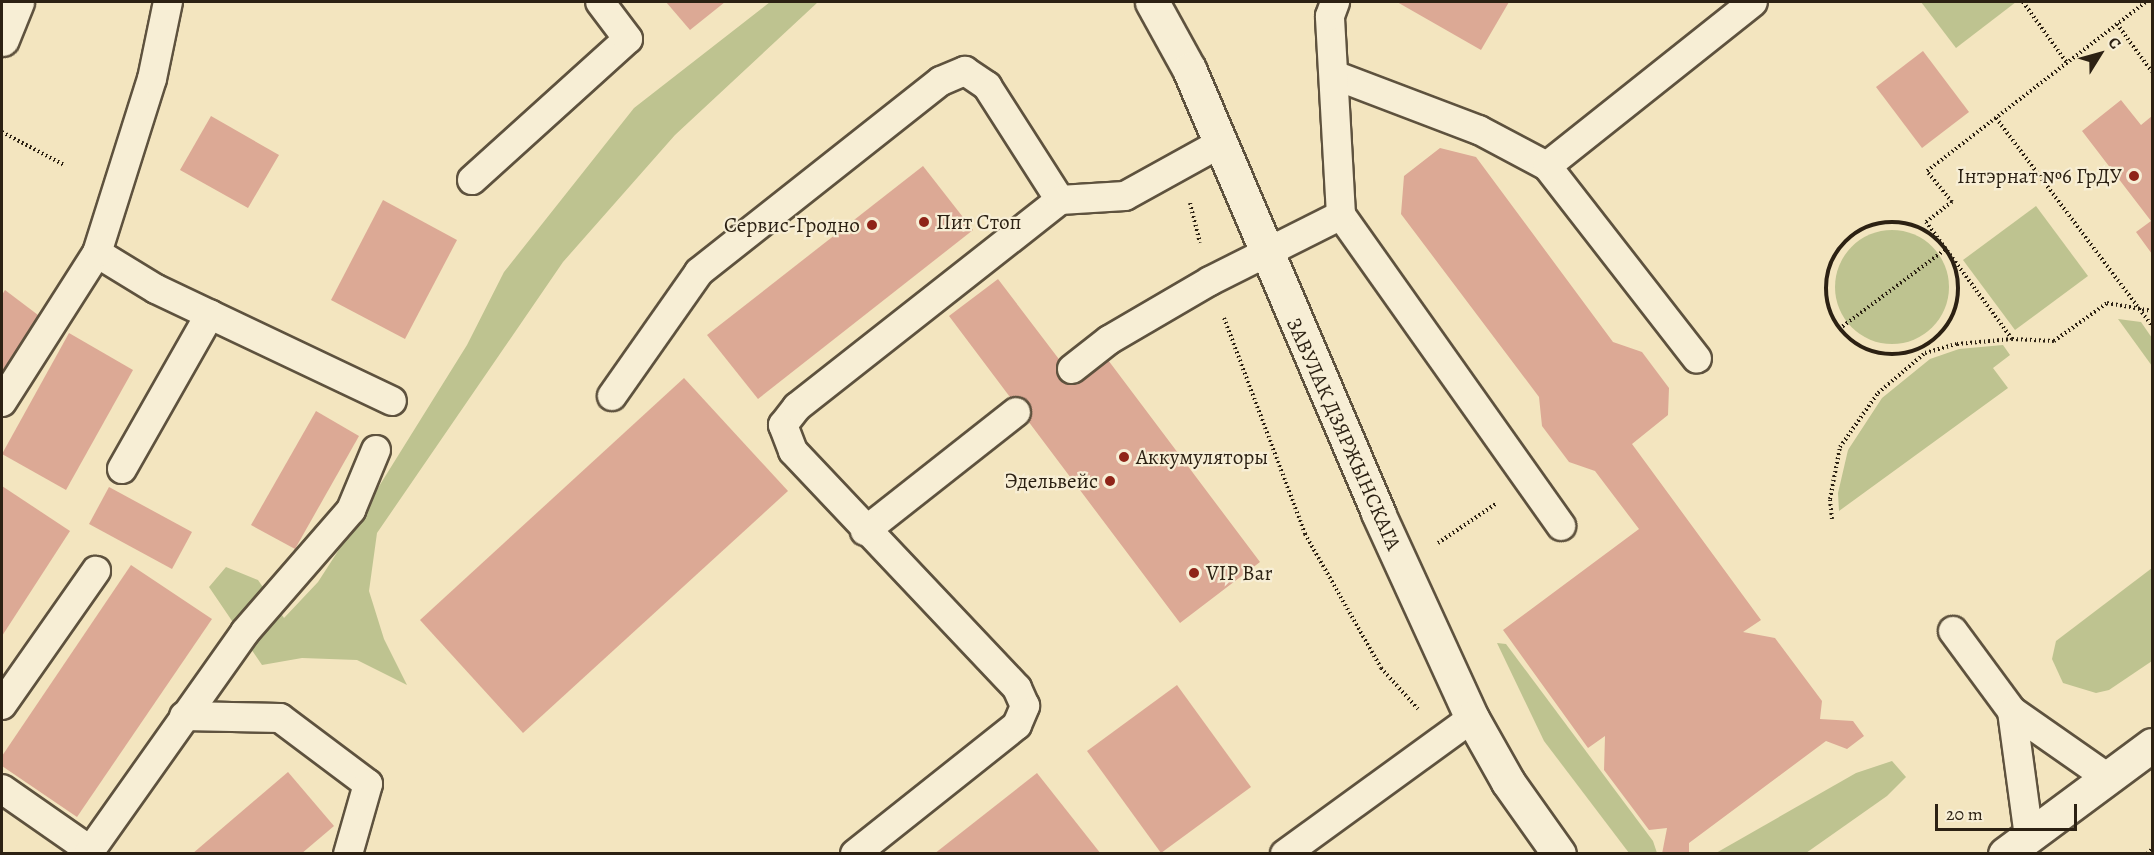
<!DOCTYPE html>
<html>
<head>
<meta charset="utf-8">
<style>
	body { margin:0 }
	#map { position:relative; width:2154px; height:855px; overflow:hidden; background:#f3e5bf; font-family:Alegreya,serif }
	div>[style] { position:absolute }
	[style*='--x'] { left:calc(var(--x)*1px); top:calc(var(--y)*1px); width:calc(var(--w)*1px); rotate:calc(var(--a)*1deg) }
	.green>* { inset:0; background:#bec390 }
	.round { border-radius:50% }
	.building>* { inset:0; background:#dca995 }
	.path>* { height:4px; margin-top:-2px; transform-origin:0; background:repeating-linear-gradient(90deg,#2c2113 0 1.5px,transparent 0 4.5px) }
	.path>.ring { margin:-2px; padding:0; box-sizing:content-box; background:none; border:4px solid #2c2113; border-radius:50% }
	.roads { filter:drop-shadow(2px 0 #5e523e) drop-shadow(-2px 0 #5e523e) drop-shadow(0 2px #5e523e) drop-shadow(0 -2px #5e523e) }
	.service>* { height:28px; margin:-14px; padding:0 14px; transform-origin:14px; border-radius:14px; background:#f7eed5 }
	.minor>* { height:33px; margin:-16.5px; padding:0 16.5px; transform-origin:16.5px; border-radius:16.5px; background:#f7eed5 }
	.secondary>* { height:33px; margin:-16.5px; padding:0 16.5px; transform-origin:16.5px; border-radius:16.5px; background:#f7eed5 }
	.dots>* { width:16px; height:16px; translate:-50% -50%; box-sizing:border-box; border:3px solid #f7eed5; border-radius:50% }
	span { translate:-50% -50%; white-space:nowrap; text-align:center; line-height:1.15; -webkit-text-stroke:4.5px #f7eed5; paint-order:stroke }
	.poi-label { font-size:21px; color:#2c2113 }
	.right { translate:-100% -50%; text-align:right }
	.left { translate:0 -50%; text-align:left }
	.street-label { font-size:21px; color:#2c2113 }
	.frame { position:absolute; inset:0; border:3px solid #2c2113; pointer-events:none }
	.north { position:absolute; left:2070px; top:24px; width:60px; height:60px; -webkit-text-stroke:4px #f7eed5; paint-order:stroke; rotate:53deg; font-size:16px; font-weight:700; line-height:24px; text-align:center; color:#2c2113 }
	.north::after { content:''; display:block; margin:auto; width:21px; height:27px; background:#2c2113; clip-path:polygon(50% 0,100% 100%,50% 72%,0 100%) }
	.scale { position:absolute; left:1935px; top:804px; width:142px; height:27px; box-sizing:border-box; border:3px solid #2c2113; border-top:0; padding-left:8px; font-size:18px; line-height:21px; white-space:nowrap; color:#2c2113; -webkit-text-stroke:4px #f7eed5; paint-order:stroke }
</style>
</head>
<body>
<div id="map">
	<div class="green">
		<i style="clip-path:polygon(770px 2px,818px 2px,675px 135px,563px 262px,377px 533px,369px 591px,384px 639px,407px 685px,357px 660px,302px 658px,262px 665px,209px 587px,226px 567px,258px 580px,284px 618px,318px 582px,358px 520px,467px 345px,504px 272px,634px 108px)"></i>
		<i style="clip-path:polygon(1921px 2px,2016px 2px,1956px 48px)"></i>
		<i style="clip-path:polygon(2036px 206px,2088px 276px,2015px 330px,1963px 260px)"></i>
		<i class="round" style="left:1835px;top:230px;width:114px;height:114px"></i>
		<i style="clip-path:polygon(2118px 319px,2141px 322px,2152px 338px,2152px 366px)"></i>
		<i style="clip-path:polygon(2003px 345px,2010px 355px,1993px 368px,2008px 388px,1839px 511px,1838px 493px,1848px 450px,1882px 398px,1930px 359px,1959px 349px)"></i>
		<i style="clip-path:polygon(2152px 568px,2152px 661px,2109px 690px,2096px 693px,2063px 683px,2052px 659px,2056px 641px)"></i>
		<i style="clip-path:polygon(1497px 643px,1506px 644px,1653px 841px,1657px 853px,1629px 853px,1544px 741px)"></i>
		<i style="clip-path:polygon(1892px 761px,1906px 777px,1887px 796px,1806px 853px,1716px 853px,1856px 773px)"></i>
	</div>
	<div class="building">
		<i style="clip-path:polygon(666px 2px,725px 2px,690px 30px)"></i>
		<i style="clip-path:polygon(1397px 2px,1509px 2px,1481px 50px)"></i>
		<i style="clip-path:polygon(1923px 51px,1969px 112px,1922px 148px,1876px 87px)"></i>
		<i style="clip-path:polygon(2121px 100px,2141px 125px,2152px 116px,2152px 254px,2136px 232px,2151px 221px,2082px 131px)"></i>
		<i style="clip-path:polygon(211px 116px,279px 155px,248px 208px,180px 170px)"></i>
		<i style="clip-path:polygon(1440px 148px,1476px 157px,1613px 342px,1642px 352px,1669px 388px,1668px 415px,1632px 444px,1761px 620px,1743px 632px,1775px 638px,1822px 701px,1820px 719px,1853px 721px,1864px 736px,1847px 749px,1826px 741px,1689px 843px,1689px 854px,1662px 854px,1667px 828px,1649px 830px,1604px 770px,1605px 736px,1588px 748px,1503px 630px,1639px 529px,1595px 471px,1569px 462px,1542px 426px,1539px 397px,1401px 214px,1404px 176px)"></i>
		<i style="clip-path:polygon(923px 166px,973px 230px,758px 399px,707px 335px)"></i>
		<i style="clip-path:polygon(383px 200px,457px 240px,405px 339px,331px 300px)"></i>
		<i style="clip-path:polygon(998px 279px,1071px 375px,1102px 352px,1260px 562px,1180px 623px,949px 316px)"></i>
		<i style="clip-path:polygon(5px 290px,42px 318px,2px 371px,2px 295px)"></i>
		<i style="clip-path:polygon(69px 333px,133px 370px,66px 490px,2px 454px)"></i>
		<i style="clip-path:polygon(684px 378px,788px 491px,523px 733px,420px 620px)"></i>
		<i style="clip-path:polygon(316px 411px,359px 436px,295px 549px,251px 525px)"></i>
		<i style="clip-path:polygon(2px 486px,70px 531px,2px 636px)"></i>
		<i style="clip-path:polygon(109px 487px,192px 532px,172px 569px,89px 524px)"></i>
		<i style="clip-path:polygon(131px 565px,212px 619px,77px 817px,2px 766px,2px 756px)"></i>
		<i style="clip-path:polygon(1177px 685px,1251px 787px,1161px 853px,1087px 751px)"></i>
		<i style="clip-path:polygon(288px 772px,334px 826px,301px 854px,192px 854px)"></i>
		<i style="clip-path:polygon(1037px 773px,1101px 854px,934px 854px)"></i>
	</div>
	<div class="path">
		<i style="--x:2023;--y:2;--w:75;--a:54.2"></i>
		<i style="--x:2117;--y:24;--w:59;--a:53.9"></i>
		<i style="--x:1996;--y:118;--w:260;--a:53.1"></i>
		<i style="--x:2;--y:132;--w:70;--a:28"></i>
		<i style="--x:1190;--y:203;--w:41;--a:76"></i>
		<i class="ring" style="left:1826px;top:222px;width:128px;height:128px"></i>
		<i style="--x:1224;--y:318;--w:231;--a:69.4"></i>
		<i style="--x:1305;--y:534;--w:154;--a:60.4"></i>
		<i style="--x:1381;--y:668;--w:55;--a:47.9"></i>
		<i style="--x:1839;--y:329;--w:134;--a:-36.8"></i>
		<i style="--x:2012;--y:339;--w:145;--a:-126.3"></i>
		<i style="--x:1926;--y:222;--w:33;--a:-38"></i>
		<i style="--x:1952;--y:202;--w:40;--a:-129"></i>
		<i style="--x:1927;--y:171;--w:277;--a:-37.7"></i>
		<i style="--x:1832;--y:519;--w:20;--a:-96"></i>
		<i style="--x:1830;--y:499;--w:53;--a:-79.1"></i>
		<i style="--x:1840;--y:447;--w:66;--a:-54.9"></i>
		<i style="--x:1878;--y:393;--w:62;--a:-40.4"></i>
		<i style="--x:1925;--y:353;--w:33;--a:-16"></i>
		<i style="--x:1957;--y:344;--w:55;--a:-5.2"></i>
		<i style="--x:2012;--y:339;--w:42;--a:2.7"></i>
		<i style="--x:2054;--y:341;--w:65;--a:-35.6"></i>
		<i style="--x:2107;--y:303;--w:46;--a:10.1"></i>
		<i style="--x:1438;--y:543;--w:71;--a:-34.1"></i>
		<i style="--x:2147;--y:854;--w:7;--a:-45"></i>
	</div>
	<div class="roads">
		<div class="service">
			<i style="--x:1334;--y:75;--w:155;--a:20.8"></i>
			<i style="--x:1479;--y:130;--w:77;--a:27.9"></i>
			<i style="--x:1547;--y:166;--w:244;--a:52.1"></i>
			<i style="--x:1547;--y:166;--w:263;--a:-38.5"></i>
			<i style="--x:472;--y:180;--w:210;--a:-42.1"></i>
			<i style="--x:628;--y:39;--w:46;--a:-127.1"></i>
			<i style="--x:1341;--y:215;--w:381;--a:54.7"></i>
			<i style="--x:97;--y:253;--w:69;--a:31.4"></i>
			<i style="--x:156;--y:289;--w:261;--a:25.4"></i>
			<i style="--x:1072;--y:369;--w:47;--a:-38.1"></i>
			<i style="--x:1109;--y:340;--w:117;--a:-30.3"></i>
			<i style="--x:1210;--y:281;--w:147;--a:-26.7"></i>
			<i style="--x:1341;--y:215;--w:199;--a:-93.2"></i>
			<i style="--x:1330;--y:16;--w:15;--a:-70"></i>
			<i style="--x:612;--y:396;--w:151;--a:-54.9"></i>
			<i style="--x:699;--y:272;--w:308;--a:-38.3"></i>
			<i style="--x:941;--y:81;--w:26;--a:-23"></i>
			<i style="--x:965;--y:71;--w:27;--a:34"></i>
			<i style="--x:987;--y:86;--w:135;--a:57.4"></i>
			<i style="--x:2;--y:402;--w:177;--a:-57.5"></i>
			<i style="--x:97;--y:253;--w:182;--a:-72.5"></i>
			<i style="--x:152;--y:79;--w:79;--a:-78.3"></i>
			<i style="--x:122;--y:469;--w:178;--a:-60.4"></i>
			<i style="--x:865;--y:531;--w:192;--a:-38.2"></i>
			<i style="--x:1953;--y:631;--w:99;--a:53.6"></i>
			<i style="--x:2012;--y:711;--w:117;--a:34.9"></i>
			<i style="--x:2;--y:705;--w:164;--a:-55"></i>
			<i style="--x:2012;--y:711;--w:127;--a:82.3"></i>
			<i style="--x:184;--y:716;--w:96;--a:1.2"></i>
			<i style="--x:280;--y:718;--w:110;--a:36.9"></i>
			<i style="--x:368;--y:784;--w:73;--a:105.9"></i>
			<i style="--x:2;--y:789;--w:105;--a:34.9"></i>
			<i style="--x:88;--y:854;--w:272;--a:-54.7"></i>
			<i style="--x:245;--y:632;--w:162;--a:-49"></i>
			<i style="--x:351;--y:510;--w:65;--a:-67.4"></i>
			<i style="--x:855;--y:854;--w:207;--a:-38.5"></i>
			<i style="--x:1017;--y:725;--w:21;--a:-67"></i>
			<i style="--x:1025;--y:706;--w:20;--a:-114"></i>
			<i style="--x:1017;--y:688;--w:326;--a:-133.4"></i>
			<i style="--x:793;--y:451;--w:28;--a:-111"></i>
			<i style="--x:783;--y:425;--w:23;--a:-52"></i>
			<i style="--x:797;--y:407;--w:335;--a:-38.2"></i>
			<i style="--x:1060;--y:200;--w:65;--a:-3.5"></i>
			<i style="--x:1125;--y:196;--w:110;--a:-28.9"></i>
			<i style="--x:1285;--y:854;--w:231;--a:-36"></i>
		</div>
		<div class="minor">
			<i style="--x:1152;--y:2;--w:77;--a:61.1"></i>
			<i style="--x:1189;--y:69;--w:483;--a:66.9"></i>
			<i style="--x:1378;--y:513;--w:226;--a:65.4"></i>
			<i style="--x:1472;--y:718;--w:73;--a:60.6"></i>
			<i style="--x:1508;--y:782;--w:88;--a:54.7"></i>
			<i style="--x:2;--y:39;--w:40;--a:-68"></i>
		</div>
		<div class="secondary">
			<i style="--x:2005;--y:854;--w:183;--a:-36.6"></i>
		</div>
	</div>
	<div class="dots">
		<i style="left:2134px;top:176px;background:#8f2418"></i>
		<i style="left:924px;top:222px;background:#8f2418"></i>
		<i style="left:872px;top:225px;background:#8f2418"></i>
		<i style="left:1124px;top:457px;background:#8f2418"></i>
		<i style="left:1110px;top:481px;background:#8f2418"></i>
		<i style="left:1194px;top:573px;background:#8f2418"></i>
	</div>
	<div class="poi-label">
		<span class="right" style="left:2122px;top:176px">Інтэрнат №6 ГрДУ</span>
		<span class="left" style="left:936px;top:222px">Пит Стоп</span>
		<span class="right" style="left:860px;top:225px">Сервис-Гродно</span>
		<span class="left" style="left:1136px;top:457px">Аккумуляторы</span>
		<span class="right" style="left:1098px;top:481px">Эдельвейс</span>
		<span class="left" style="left:1206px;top:573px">VIP Bar</span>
	</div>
	<div class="street-label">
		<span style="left:1344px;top:434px;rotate:66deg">ЗАВУЛАК ДЗЯРЖЫНСКАГА</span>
	</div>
	<div class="frame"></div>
	<div class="north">С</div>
	<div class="scale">20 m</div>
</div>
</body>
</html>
